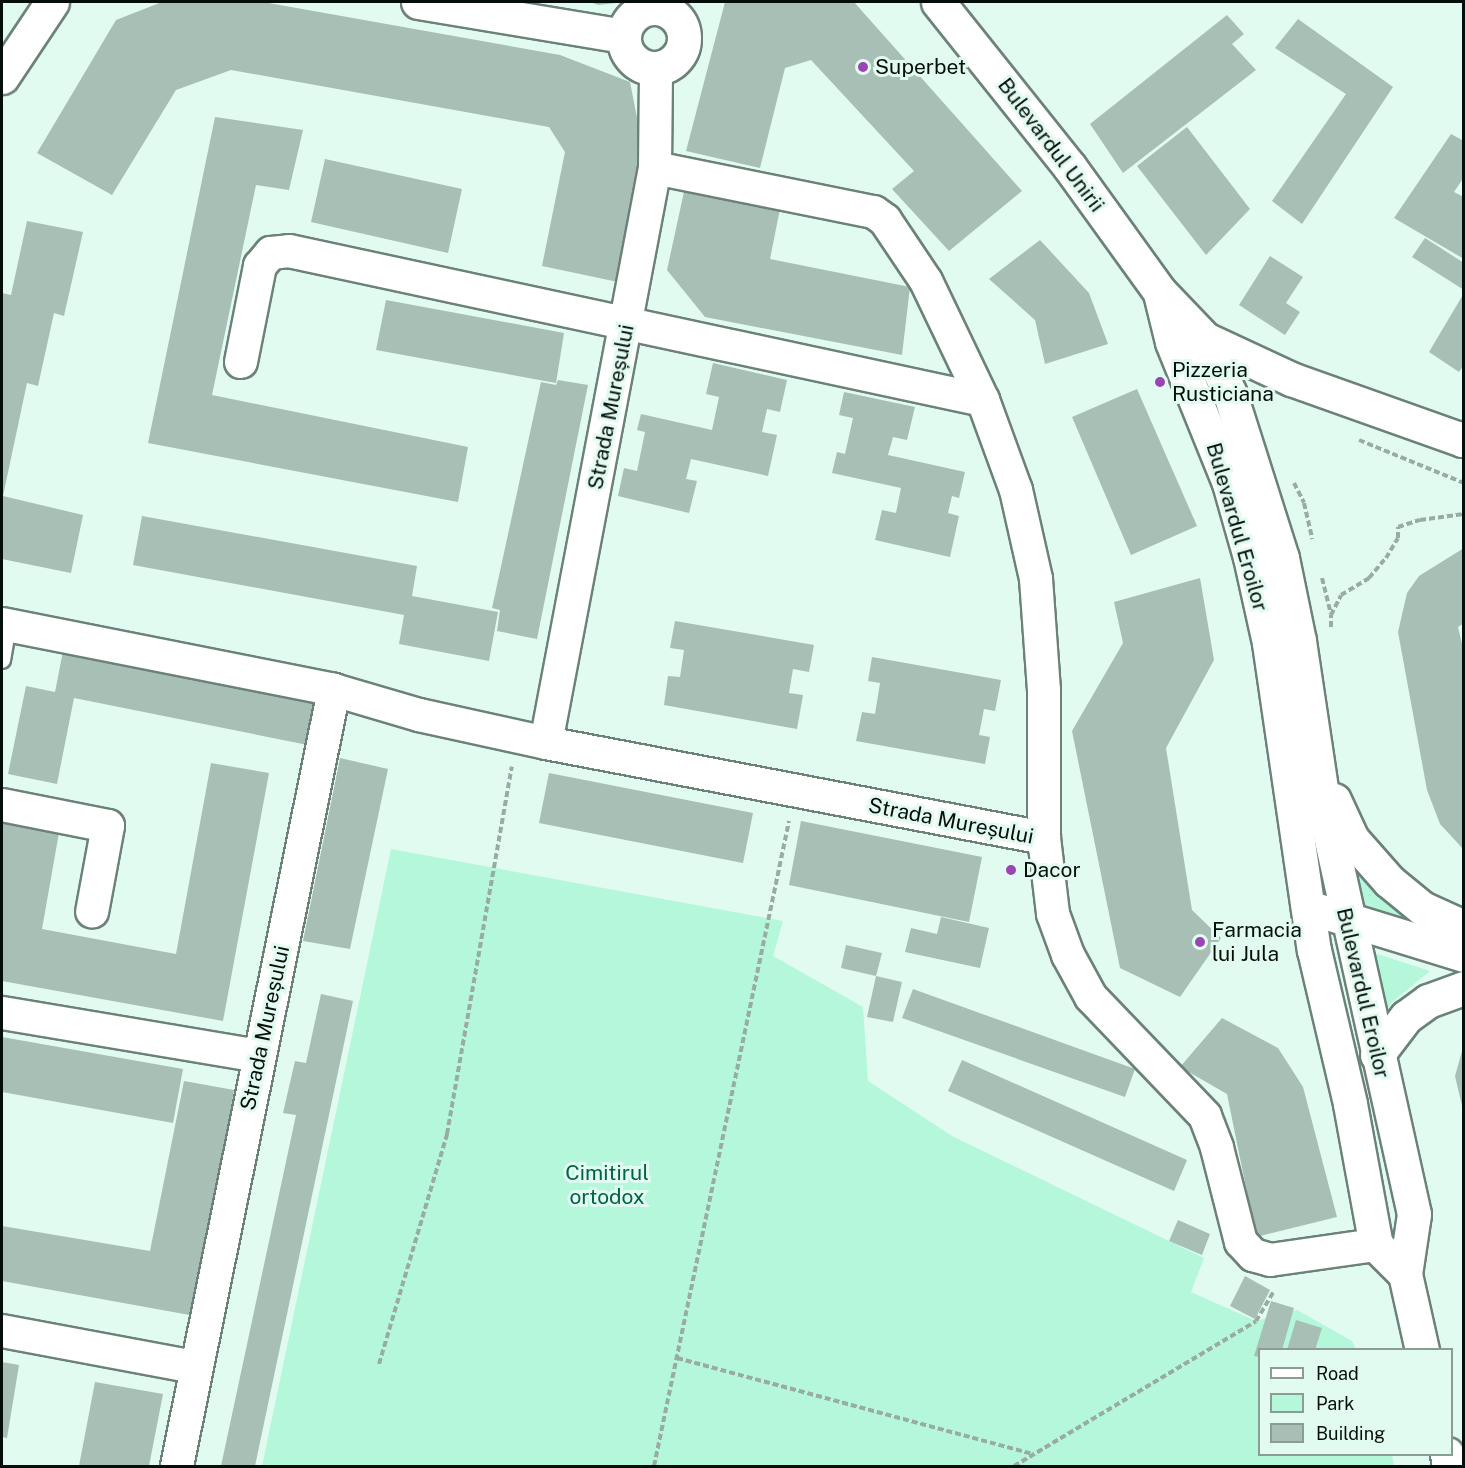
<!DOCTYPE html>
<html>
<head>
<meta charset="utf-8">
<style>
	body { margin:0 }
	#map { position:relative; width:1465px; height:1468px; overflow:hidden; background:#e2fbf0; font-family:"Public Sans",sans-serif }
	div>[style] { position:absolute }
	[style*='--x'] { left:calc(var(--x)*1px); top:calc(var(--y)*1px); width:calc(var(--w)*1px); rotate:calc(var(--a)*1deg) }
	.green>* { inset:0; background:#b4f7db }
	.building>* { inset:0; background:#a7bfb4 }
	.path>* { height:4px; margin-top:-2px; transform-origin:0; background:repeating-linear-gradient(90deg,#99aca4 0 6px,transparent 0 9px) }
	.roads { filter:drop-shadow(2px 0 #6c8279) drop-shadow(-2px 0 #6c8279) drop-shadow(0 2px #6c8279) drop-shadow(0 -2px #6c8279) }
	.lane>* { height:16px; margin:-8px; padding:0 8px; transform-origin:8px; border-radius:8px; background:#fff }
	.street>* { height:32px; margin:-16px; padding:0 16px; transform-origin:16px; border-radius:16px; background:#fff }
	.secondary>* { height:33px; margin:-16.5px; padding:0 16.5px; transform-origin:16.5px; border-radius:16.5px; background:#fff }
	.secondary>.ring { margin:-16.5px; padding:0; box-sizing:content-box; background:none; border:33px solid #fff; border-radius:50% }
	.primary>* { height:33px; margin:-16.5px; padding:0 16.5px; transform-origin:16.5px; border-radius:16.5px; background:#fff }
	.dots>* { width:16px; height:16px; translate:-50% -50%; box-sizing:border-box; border:3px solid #e2fbf0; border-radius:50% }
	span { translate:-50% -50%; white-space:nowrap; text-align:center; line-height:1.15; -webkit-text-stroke:6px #e2fbf0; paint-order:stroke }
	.poi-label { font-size:21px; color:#060e0b }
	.left { translate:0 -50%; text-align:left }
	.street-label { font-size:21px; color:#060e0b }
	.park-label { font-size:21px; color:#006349 }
	.frame { position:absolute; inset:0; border:3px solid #060e0b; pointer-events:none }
	.legend { position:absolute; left:1258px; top:1348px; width:195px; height:108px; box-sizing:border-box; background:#e2fbf0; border:2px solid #8a9c94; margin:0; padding:8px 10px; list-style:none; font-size:18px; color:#060e0b }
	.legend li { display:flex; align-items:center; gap:12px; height:30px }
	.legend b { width:30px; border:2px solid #8a9c94 }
</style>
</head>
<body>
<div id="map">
	<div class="green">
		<i style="clip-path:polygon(391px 849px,783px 921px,773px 956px,863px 1007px,868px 1081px,952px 1136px,1204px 1258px,1191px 1292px,1256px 1321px,1297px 1310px,1352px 1341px,1356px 1349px,1260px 1350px,1260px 1454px,1392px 1455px,1394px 1466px,262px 1466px)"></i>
		<i style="clip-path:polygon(1354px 856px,1400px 912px,1402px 920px,1358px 906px)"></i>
		<i style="clip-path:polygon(1368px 951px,1430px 971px,1391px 1003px,1380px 1022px)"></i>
	</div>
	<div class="building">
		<i style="clip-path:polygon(162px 2px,263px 2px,560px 55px,630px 82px,642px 143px,618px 282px,542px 266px,565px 152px,549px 127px,231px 70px,176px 90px,112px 195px,37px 153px,116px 20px)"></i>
		<i style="clip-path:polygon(590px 2px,616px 2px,616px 3px,598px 5px)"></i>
		<i style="clip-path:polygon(725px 2px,854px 2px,1022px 191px,949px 251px,892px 189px,914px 171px,811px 60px,785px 68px,760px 168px,686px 151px)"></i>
		<i style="clip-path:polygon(1227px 15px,1244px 34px,1232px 44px,1256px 70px,1123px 173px,1090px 124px)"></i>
		<i style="clip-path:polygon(1298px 19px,1393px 87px,1302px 224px,1272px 201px,1346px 94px,1275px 48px)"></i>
		<i style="clip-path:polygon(215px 117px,303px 130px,289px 190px,256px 185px,212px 395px,468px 447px,458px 502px,148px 443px)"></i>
		<i style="clip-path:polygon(1187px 127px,1250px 209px,1206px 255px,1137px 166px)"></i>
		<i style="clip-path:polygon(1451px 134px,1464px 141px,1464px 177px,1454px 192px,1464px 197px,1464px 259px,1394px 218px)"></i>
		<i style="clip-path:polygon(325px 159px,462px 189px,448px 253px,311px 222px)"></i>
		<i style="clip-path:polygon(685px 187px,780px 209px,770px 259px,910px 287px,902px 355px,705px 317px,667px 270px)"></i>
		<i style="clip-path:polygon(27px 221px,83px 232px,64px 316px,54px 313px,38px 386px,27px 383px,3px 496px,83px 515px,71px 573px,2px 559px,2px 293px,11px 295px)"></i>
		<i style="clip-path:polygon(1425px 238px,1464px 263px,1464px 290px,1412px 257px)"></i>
		<i style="clip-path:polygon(1040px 240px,1089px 293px,1108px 344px,1045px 364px,1035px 320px,989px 279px)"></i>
		<i style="clip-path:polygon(1270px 256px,1303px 277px,1286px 303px,1300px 312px,1285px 335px,1239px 305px)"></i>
		<i style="clip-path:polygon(1464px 293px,1464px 365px,1459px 372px,1429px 352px)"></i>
		<i style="clip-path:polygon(386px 300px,564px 333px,556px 383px,376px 350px)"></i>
		<i style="clip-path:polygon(713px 363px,787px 380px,780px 412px,767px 409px,762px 432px,777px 435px,768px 476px,691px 459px,686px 479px,697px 481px,689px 513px,618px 496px,624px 468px,637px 471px,645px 432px,637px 430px,641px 414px,712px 430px,719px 397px,706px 394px)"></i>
		<i style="clip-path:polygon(558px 380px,588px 385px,537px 639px,497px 631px,500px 610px,492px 608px,541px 382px,556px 385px)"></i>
		<i style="clip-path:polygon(1137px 389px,1197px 526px,1131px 555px,1072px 417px)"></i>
		<i style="clip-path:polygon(844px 392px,915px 407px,907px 440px,893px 437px,888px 455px,965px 472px,959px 498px,952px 496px,948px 513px,959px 516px,950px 557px,875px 540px,882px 510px,896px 513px,901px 488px,832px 473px,837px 452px,845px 454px,853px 418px,839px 415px)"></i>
		<i style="clip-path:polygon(142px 516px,417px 566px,412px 596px,498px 612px,489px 661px,399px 644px,404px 615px,133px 565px)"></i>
		<i style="clip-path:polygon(1464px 548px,1464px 623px,1458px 627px,1464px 652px,1464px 850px,1440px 824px,1427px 790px,1398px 632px,1407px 593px,1419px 576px)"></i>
		<i style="clip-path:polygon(1200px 578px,1214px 660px,1166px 748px,1192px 910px,1221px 938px,1180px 997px,1120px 968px,1072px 731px,1123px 643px,1114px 602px)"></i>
		<i style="clip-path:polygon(675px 621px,814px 645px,809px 672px,793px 669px,789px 693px,803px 695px,797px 729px,664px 705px,668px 676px,680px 677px,684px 650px,670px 648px)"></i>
		<i style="clip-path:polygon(64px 646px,318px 697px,308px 745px,74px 698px,57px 784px,8px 774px,26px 686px,55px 692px)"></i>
		<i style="clip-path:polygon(872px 657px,1001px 680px,995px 711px,984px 709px,979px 735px,990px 737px,985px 764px,856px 741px,862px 712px,875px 714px,880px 683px,868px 681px)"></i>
		<i style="clip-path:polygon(340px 758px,388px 769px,350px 949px,303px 941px)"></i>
		<i style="clip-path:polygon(211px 763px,269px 773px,223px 1021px,2px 981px,2px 816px,60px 827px,42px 929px,176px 954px)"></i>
		<i style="clip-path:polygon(549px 773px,753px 813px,743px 863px,539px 823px)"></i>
		<i style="clip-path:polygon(801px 821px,982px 857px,969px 922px,789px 885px)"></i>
		<i style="clip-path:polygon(941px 917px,989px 928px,980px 968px,905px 952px,911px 928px,937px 934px)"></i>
		<i style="clip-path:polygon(846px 945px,882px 953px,876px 976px,841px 968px)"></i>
		<i style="clip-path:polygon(876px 976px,902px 982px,893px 1022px,867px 1017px)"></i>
		<i style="clip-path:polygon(913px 989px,1135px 1069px,1125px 1097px,902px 1018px)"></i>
		<i style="clip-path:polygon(321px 994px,353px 1001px,255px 1466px,221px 1466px,296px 1115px,283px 1113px,295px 1061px,306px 1063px)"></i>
		<i style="clip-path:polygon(1222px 1018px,1278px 1048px,1303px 1087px,1337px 1217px,1256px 1237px,1227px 1094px,1180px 1067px)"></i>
		<i style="clip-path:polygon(2px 1037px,183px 1069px,173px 1123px,2px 1092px)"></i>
		<i style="clip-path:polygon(1464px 1044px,1464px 1110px,1463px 1110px,1455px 1076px)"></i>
		<i style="clip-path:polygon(962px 1060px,1187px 1160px,1174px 1191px,948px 1091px)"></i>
		<i style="clip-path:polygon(184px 1081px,234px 1090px,195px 1316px,2px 1281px,2px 1226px,150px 1251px)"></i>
		<i style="clip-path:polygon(1178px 1220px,1210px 1234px,1202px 1255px,1169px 1241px)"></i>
		<i style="clip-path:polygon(1245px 1276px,1270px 1290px,1255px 1319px,1230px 1306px)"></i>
		<i style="clip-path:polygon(1271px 1301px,1294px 1308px,1282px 1350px,1260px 1350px,1260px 1357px,1254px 1356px)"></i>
		<i style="clip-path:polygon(1296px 1320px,1322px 1328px,1315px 1350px,1287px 1350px)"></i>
		<i style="clip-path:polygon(2px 1362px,19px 1365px,7px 1438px,2px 1437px)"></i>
		<i style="clip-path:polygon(95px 1382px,163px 1394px,149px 1466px,79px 1466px)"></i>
	</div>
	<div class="path">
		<i style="--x:1359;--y:440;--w:113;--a:22.3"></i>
		<i style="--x:1294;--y:483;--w:22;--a:63"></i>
		<i style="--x:1304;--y:503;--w:37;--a:77"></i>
		<i style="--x:1322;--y:578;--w:37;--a:76"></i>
		<i style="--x:1331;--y:627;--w:12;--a:-90"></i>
		<i style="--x:1331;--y:615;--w:22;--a:-63"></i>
		<i style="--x:1341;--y:595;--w:33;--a:-31"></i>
		<i style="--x:1369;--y:578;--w:26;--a:-50"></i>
		<i style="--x:1386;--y:558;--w:23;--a:-59"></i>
		<i style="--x:1398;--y:538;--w:11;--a:-90"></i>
		<i style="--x:1398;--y:527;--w:23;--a:-18"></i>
		<i style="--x:1420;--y:520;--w:44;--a:-7.8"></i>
		<i style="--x:677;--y:1358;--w:366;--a:15.1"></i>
		<i style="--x:379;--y:1364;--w:240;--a:-73.5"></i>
		<i style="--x:447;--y:1134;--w:373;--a:-80"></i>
		<i style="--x:654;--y:1466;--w:659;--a:-78.18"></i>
		<i style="--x:1014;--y:1466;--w:282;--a:-30.9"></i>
		<i style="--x:1256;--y:1321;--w:35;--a:-59"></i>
	</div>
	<div class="roads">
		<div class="lane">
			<i style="--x:2;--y:660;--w:35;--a:-80"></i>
		</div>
		<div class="street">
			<i style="--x:655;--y:168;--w:223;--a:11.4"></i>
			<i style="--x:874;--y:212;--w:14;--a:36"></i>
			<i style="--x:885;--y:220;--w:73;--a:56.1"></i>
			<i style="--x:926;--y:281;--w:132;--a:64.4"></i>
			<i style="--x:983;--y:400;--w:96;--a:69.9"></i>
			<i style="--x:1016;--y:490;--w:91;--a:77.3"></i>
			<i style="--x:1036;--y:579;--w:111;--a:85.9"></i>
			<i style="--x:1044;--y:690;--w:148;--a:90"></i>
			<i style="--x:1044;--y:838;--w:77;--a:83.2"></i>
			<i style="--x:1053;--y:914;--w:44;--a:69.9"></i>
			<i style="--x:1068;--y:955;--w:48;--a:61.3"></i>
			<i style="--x:1091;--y:997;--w:165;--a:46.2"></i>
			<i style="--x:1205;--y:1116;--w:34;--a:69"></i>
			<i style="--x:1217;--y:1148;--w:97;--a:75.7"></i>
			<i style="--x:1241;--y:1242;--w:18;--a:47"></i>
			<i style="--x:1253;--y:1255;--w:18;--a:16"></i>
			<i style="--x:1270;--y:1260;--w:107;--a:-8.1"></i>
			<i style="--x:241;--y:362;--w:98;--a:-78.8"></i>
			<i style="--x:260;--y:266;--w:17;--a:-50"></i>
			<i style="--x:271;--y:253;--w:18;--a:-6"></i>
			<i style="--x:289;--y:251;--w:710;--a:12.12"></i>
			<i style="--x:2;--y:624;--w:338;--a:11.2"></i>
			<i style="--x:334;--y:690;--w:89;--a:16.4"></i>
			<i style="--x:419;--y:715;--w:130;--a:12.4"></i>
			<i style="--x:546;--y:743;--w:507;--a:10.8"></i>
			<i style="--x:546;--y:743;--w:585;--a:-79.27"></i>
			<i style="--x:655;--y:168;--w:99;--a:-89.4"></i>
			<i style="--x:2;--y:805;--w:108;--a:11.2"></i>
			<i style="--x:108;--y:826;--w:87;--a:100.5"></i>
			<i style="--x:2;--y:1013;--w:261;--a:9.5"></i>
			<i style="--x:2;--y:1331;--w:196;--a:10.6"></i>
			<i style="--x:177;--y:1466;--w:792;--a:-78.56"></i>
		</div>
		<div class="secondary">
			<i style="--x:418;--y:2;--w:209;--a:9.4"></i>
			<i class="ring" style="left:624px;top:8px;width:27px;height:27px"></i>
			<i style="--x:2;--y:77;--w:90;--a:-56.3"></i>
			<i style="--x:1205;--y:339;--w:95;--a:24.9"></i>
			<i style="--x:1291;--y:379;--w:182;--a:19.6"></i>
			<i style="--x:1462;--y:440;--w:3;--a:-45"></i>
			<i style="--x:1308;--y:907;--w:163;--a:17.1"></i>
		</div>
		<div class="primary">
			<i style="--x:938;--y:2;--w:210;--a:51.4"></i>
			<i style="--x:1069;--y:166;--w:155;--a:54.2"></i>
			<i style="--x:1160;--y:292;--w:65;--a:46.2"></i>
			<i style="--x:1205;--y:339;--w:60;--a:65.6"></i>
			<i style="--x:1230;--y:394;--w:172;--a:72.4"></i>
			<i style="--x:1282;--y:558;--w:85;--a:78.4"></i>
			<i style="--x:1299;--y:641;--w:169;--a:81.5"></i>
			<i style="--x:1324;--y:808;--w:416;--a:77.5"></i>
			<i style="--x:1414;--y:1214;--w:61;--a:98.5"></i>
			<i style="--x:1405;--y:1274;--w:78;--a:77.4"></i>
			<i style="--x:1160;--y:293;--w:50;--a:76.2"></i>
			<i style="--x:1172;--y:342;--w:152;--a:68"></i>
			<i style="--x:1229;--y:483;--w:77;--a:74.2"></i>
			<i style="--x:1250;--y:557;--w:88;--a:77.5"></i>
			<i style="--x:1269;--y:643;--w:310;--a:81.7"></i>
			<i style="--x:1314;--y:950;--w:158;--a:76.8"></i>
			<i style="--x:1350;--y:1104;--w:143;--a:79.6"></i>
			<i style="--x:1376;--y:1245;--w:41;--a:45"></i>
			<i style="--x:1334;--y:800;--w:43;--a:65.2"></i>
			<i style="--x:1352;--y:839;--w:56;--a:48.6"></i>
			<i style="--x:1389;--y:881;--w:43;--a:39.3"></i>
			<i style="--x:1422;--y:908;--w:46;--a:24.3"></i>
			<i style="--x:1377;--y:1055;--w:48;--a:-52.7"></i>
			<i style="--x:1406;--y:1017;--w:27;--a:-36"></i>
			<i style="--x:1428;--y:1001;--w:38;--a:-20"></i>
			<i style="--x:1447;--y:1454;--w:12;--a:81"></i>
		</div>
	</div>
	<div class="dots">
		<i style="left:863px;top:67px;background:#9945b3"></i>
		<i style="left:1160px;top:382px;background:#9945b3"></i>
		<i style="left:1011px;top:870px;background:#9945b3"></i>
		<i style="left:1200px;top:942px;background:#9945b3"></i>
	</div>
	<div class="poi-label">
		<span class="left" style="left:875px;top:67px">Superbet</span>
		<span class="left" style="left:1172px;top:382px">Pizzeria<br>Rusticiana</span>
		<span class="left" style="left:1023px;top:870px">Dacor</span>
		<span class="left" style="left:1212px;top:942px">Farmacia<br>lui Jula</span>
	</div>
	<div class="street-label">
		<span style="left:1051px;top:145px;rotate:53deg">Bulevardul Unirii</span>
		<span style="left:611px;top:407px;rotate:-79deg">Strada Mureșului</span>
		<span style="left:1237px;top:527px;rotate:74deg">Bulevardul Eroilor</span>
		<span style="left:951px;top:821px;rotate:11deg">Strada Mureșului</span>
		<span style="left:1363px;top:993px;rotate:77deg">Bulevardul Eroilor</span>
		<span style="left:265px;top:1028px;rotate:-78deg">Strada Mureșului</span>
	</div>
	<div class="park-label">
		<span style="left:607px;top:1185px">Cimitirul<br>ortodox</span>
	</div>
	<div class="frame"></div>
	<ul class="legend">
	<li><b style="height:8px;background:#fff"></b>Road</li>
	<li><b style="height:16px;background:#b4f7db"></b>Park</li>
	<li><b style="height:16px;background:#a7bfb4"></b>Building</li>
	</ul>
</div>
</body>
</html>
